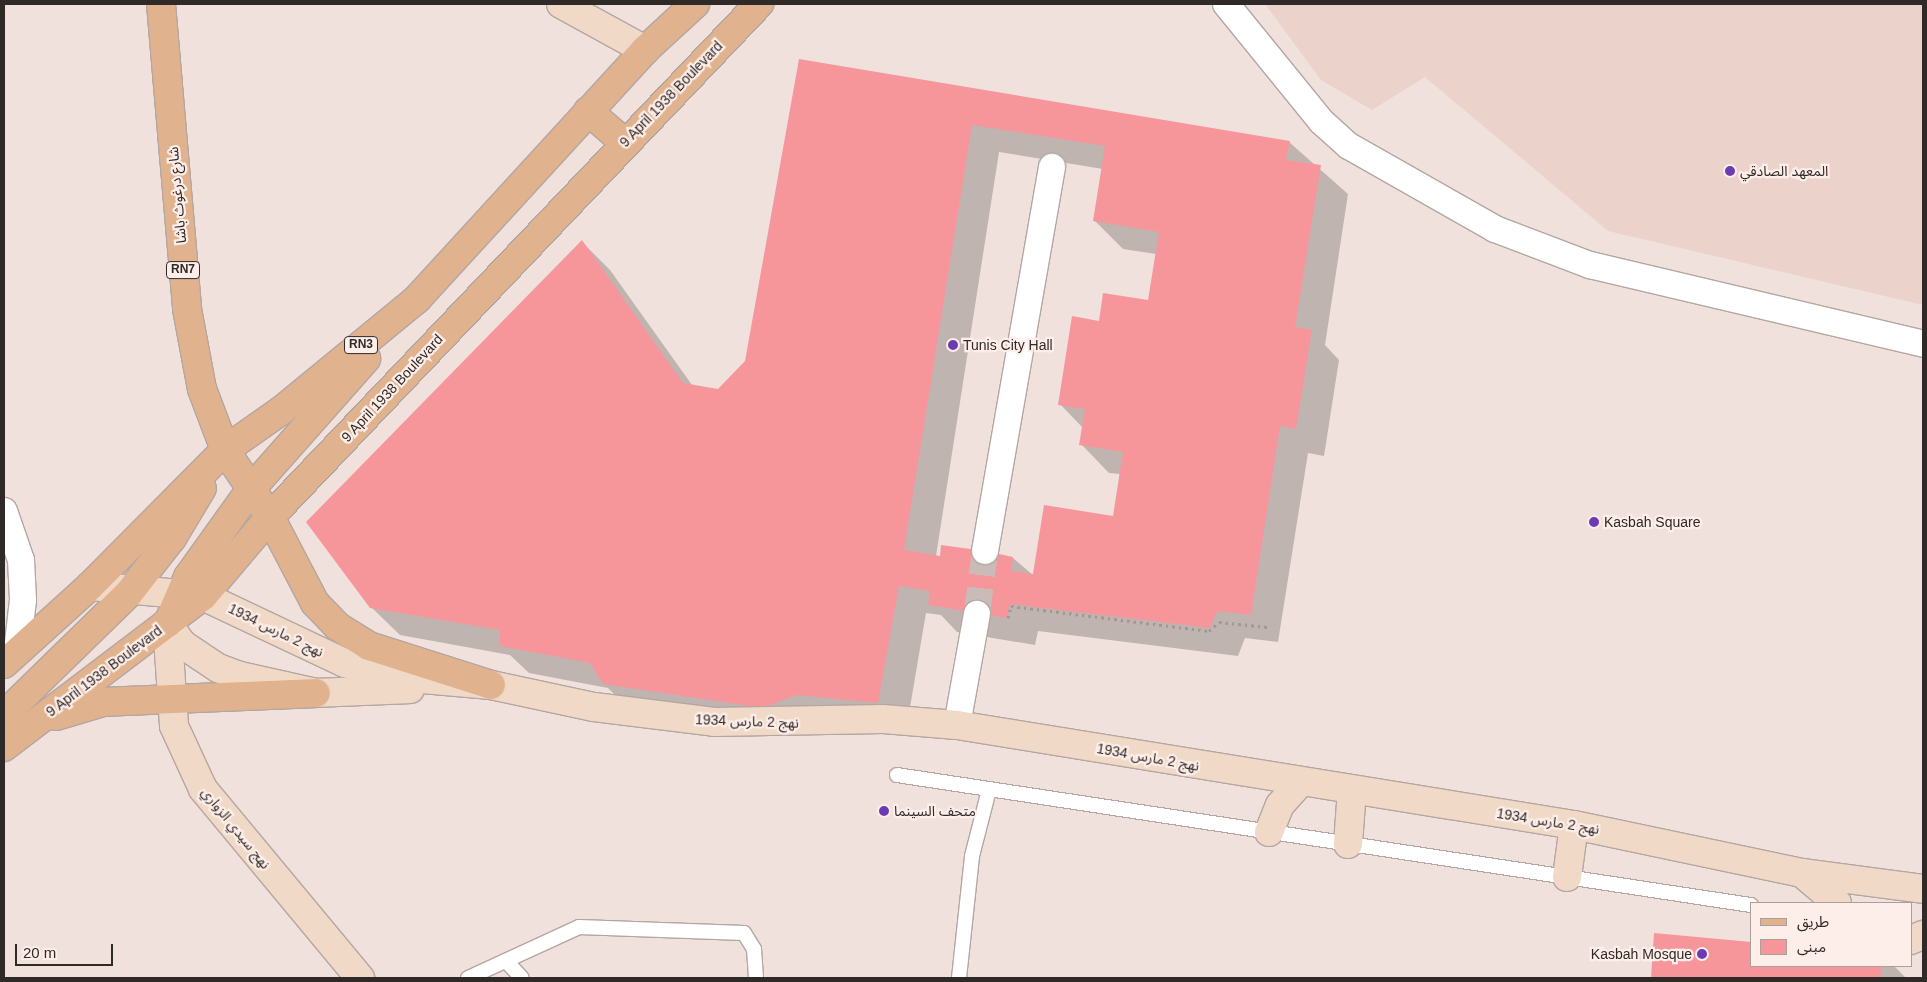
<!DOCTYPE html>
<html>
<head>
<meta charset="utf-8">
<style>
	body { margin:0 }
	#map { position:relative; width:1927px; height:982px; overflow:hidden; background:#f0e1dc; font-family:Helvetica,"Noto Sans Arabic",sans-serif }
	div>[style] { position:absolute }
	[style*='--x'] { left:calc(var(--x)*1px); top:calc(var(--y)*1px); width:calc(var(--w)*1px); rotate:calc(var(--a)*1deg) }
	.built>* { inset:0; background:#ebd3cc }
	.shadow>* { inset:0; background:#0003 }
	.building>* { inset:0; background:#f6969b }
	.street-tunnel>* { height:26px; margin-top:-13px; transform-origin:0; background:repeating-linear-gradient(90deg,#c9bcb8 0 26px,transparent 0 39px) }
	.path>* { height:3px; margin-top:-1.5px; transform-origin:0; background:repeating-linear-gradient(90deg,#a39793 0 2.5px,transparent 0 6.5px) }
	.roads { filter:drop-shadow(1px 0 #b4a6a1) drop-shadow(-1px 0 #b4a6a1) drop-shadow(0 1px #b4a6a1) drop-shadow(0 -1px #b4a6a1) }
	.lane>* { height:14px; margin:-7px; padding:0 7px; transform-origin:7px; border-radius:7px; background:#fff }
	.street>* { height:26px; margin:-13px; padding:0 13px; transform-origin:13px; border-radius:13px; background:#fff }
	.secondary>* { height:28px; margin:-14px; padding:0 14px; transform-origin:14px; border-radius:14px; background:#f0d9c6 }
	.primary>* { height:28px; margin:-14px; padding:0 14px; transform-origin:14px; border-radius:14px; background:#e1b28e }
	.dots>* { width:14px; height:14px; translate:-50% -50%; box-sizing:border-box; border:2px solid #feeee9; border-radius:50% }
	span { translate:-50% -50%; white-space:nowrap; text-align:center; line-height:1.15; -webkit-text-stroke:4.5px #feeee9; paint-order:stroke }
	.shield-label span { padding:1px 4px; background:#feeee9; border:1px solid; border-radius:4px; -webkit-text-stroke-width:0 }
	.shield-label { font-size:12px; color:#2f2927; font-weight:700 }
	.street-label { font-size:14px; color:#2f2927 }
	.poi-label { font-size:14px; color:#2f2927 }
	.left { translate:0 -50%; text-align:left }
	.right { translate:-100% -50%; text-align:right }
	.frame { position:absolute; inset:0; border:5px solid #2f2927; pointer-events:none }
	.legend { position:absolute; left:1750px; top:902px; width:162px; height:65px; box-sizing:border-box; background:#feeee9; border:1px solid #ab9f9b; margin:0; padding:6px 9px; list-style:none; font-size:15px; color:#2f2927 }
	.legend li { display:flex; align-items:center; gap:10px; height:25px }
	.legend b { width:25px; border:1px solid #ab9f9b }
	.scale { position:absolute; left:15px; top:944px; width:98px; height:22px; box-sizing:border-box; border:2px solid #2f2927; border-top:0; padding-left:6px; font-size:15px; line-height:18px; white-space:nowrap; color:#2f2927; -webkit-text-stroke:4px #feeee9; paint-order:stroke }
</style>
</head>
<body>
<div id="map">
	<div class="built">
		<i style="clip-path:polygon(1265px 4px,1923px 4px,1923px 305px,1608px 231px,1425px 77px,1372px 110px,1321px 80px)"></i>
	</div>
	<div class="shadow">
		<i style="clip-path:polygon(evenodd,800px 60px,1289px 142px,1348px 194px,1325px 345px,1339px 360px,1324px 456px,1308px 453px,1278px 642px,1245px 638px,1238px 656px,1038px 631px,1035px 645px,957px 632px,941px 615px,926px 613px,906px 731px,824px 723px,792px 735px,632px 712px,608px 688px,529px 673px,510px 655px,400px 635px,371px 607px,582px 242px,610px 270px,692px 385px,718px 390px,746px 361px,800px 60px,999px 152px,1103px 169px,1095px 221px,1123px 249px,1156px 254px,1149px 302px,1100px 322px,1060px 404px,1083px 428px,1081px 444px,1109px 473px,1120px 474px,1114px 517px,1034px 576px,1013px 558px,936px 556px,999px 152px)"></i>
		<i style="clip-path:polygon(1655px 934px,1751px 966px,1894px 966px,1906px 978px,1652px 978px)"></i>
	</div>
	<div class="building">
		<i style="clip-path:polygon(evenodd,799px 59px,1290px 141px,1286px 160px,1321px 165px,1295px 327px,1312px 330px,1296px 429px,1280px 426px,1251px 615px,1217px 611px,1210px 628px,1010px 604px,1007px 618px,928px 605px,930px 591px,899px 586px,878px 703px,796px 695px,763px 708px,603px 684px,590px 663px,500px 646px,500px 630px,370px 608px,306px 522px,582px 240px,683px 383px,718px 389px,745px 361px,799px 59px,972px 125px,1105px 146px,1093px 221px,1159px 232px,1148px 300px,1103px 293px,1099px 321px,1072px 316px,1058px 405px,1085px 409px,1079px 445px,1123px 452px,1113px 516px,1044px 505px,1033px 574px,1011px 571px,1013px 557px,985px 551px,941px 545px,940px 556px,904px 550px,972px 125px)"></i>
		<i style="clip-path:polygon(1654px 933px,1751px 942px,1751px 966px,1882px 966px,1880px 978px,1651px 978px)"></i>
	</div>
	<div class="street-tunnel">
		<i style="--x:977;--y:614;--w:64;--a:-82.8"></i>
	</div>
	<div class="path">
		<i style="--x:1008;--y:618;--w:12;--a:-76"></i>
		<i style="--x:1011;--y:606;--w:200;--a:7.2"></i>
		<i style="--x:1209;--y:631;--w:13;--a:-42"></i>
		<i style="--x:1219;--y:622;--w:49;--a:5.8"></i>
	</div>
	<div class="roads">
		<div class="lane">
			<i style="--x:897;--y:775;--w:864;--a:8.66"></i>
			<i style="--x:506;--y:961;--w:23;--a:47"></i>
			<i style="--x:468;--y:978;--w:122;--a:-24.7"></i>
			<i style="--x:579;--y:927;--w:165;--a:2.1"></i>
			<i style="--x:744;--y:933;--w:19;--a:58"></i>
			<i style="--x:754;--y:949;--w:29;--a:86"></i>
			<i style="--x:959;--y:978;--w:123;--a:-83.9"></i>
			<i style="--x:972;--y:856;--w:68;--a:-75.6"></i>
		</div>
		<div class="street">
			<i style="--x:1226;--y:4;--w:152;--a:50.9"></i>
			<i style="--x:1322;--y:122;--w:36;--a:42"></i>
			<i style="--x:1349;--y:146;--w:168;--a:29.6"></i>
			<i style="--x:1495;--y:229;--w:102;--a:20.8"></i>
			<i style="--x:1590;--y:265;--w:342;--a:13.3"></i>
			<i style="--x:4;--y:511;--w:52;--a:70.9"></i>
			<i style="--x:21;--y:560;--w:40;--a:87.1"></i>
			<i style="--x:23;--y:600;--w:51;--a:96.7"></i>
			<i style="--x:985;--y:551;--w:390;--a:-80.1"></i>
			<i style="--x:957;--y:725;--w:113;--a:-79.8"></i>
		</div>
		<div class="secondary">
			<i style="--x:561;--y:4;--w:96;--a:28.7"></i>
			<i style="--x:90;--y:586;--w:113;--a:5.1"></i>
			<i style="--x:203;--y:596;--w:157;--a:25.3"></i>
			<i style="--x:345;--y:663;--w:68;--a:12.8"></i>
			<i style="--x:411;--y:678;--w:80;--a:5"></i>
			<i style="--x:491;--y:685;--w:105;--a:12.1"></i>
			<i style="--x:594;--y:707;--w:121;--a:7.1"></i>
			<i style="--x:714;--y:722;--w:169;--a:-1"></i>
			<i style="--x:883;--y:719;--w:74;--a:4.6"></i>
			<i style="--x:957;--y:725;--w:625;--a:9.21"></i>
			<i style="--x:1574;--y:825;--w:233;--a:11.9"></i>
			<i style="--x:1802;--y:873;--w:122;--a:7.5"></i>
			<i style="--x:167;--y:623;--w:103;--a:86.1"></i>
			<i style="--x:174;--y:726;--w:69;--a:65.3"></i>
			<i style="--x:203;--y:789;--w:246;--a:50.3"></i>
			<i style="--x:167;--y:623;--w:26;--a:54"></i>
			<i style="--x:182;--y:644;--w:43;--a:33.7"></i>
			<i style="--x:218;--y:668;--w:23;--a:20"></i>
			<i style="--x:240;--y:676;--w:78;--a:12.6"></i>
			<i style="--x:316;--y:693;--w:94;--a:-2.4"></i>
			<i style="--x:1269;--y:832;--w:29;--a:-68"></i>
			<i style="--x:1280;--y:805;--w:30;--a:-48"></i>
			<i style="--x:1348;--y:844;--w:54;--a:-85.8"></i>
			<i style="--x:1802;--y:873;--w:46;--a:40.6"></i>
			<i style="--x:1567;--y:877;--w:52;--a:-82.3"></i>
			<i style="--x:1911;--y:940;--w:13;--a:-23"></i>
		</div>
		<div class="primary">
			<i style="--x:161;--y:4;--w:306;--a:85.1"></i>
			<i style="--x:187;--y:309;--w:81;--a:79.4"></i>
			<i style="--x:202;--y:389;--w:65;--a:69.3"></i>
			<i style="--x:225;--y:450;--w:81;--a:56.1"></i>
			<i style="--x:270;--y:517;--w:97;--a:62.4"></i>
			<i style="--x:315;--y:603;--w:32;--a:46"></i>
			<i style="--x:337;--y:626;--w:38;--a:32"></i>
			<i style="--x:369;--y:646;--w:128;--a:17.7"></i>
			<i style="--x:588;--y:111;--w:48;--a:40.7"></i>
			<i style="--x:168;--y:623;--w:50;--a:-66.5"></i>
			<i style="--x:188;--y:577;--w:108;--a:-54.4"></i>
			<i style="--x:251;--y:489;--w:174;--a:-48.5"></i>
			<i style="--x:4;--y:664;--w:116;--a:-42.2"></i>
			<i style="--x:90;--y:586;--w:192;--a:-45.2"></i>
			<i style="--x:225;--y:450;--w:70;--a:-35.1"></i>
			<i style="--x:282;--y:410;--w:175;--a:-39.4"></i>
			<i style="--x:417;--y:299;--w:338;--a:-47.5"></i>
			<i style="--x:645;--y:50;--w:68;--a:-42.6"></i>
			<i style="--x:4;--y:715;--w:175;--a:-44.3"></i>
			<i style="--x:129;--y:593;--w:70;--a:-52"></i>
			<i style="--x:172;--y:538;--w:58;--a:-59"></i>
			<i style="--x:56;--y:716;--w:49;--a:-16.6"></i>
			<i style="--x:103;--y:702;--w:213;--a:-2.4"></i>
			<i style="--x:4;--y:747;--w:250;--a:-37.2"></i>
			<i style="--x:203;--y:596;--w:104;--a:-49.7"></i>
			<i style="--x:270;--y:517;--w:709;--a:-46.37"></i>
		</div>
	</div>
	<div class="dots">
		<i style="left:1730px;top:171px;background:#6b3bb3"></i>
		<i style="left:953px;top:345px;background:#6b3bb3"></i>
		<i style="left:1594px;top:522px;background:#6b3bb3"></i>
		<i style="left:884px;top:811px;background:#6b3bb3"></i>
		<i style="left:1702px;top:954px;background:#6b3bb3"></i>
	</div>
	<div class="shield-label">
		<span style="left:183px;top:270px">RN7</span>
		<span style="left:361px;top:345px">RN3</span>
	</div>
	<div class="street-label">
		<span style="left:671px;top:94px;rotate:-46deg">9 April 1938 Boulevard</span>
		<span style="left:177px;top:195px;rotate:-95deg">شارع درغوث باشا</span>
		<span style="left:392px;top:388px;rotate:-47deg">9 April 1938 Boulevard</span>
		<span style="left:276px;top:630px;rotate:26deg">نهج 2 مارس 1934</span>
		<span style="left:104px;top:671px;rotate:-37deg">9 April 1938 Boulevard</span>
		<span style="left:747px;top:721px;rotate:2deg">نهج 2 مارس 1934</span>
		<span style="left:1148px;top:757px;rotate:10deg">نهج 2 مارس 1934</span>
		<span style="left:1548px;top:821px;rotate:9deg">نهج 2 مارس 1934</span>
		<span style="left:236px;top:828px;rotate:51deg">نهج سيدي الزواري</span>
	</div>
	<div class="poi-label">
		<span class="left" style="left:1740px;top:171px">المعهد الصادقي</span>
		<span class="left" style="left:963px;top:345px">Tunis City Hall</span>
		<span class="left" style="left:1604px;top:522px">Kasbah Square</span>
		<span class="left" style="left:894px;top:811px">متحف السينما</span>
		<span class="right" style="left:1692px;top:954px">Kasbah Mosque</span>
	</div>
	<div class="frame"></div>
	<ul class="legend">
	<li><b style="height:6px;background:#e1b28e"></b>طريق</li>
	<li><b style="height:14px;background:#f6969b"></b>مبنى</li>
	</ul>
	<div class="scale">20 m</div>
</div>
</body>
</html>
